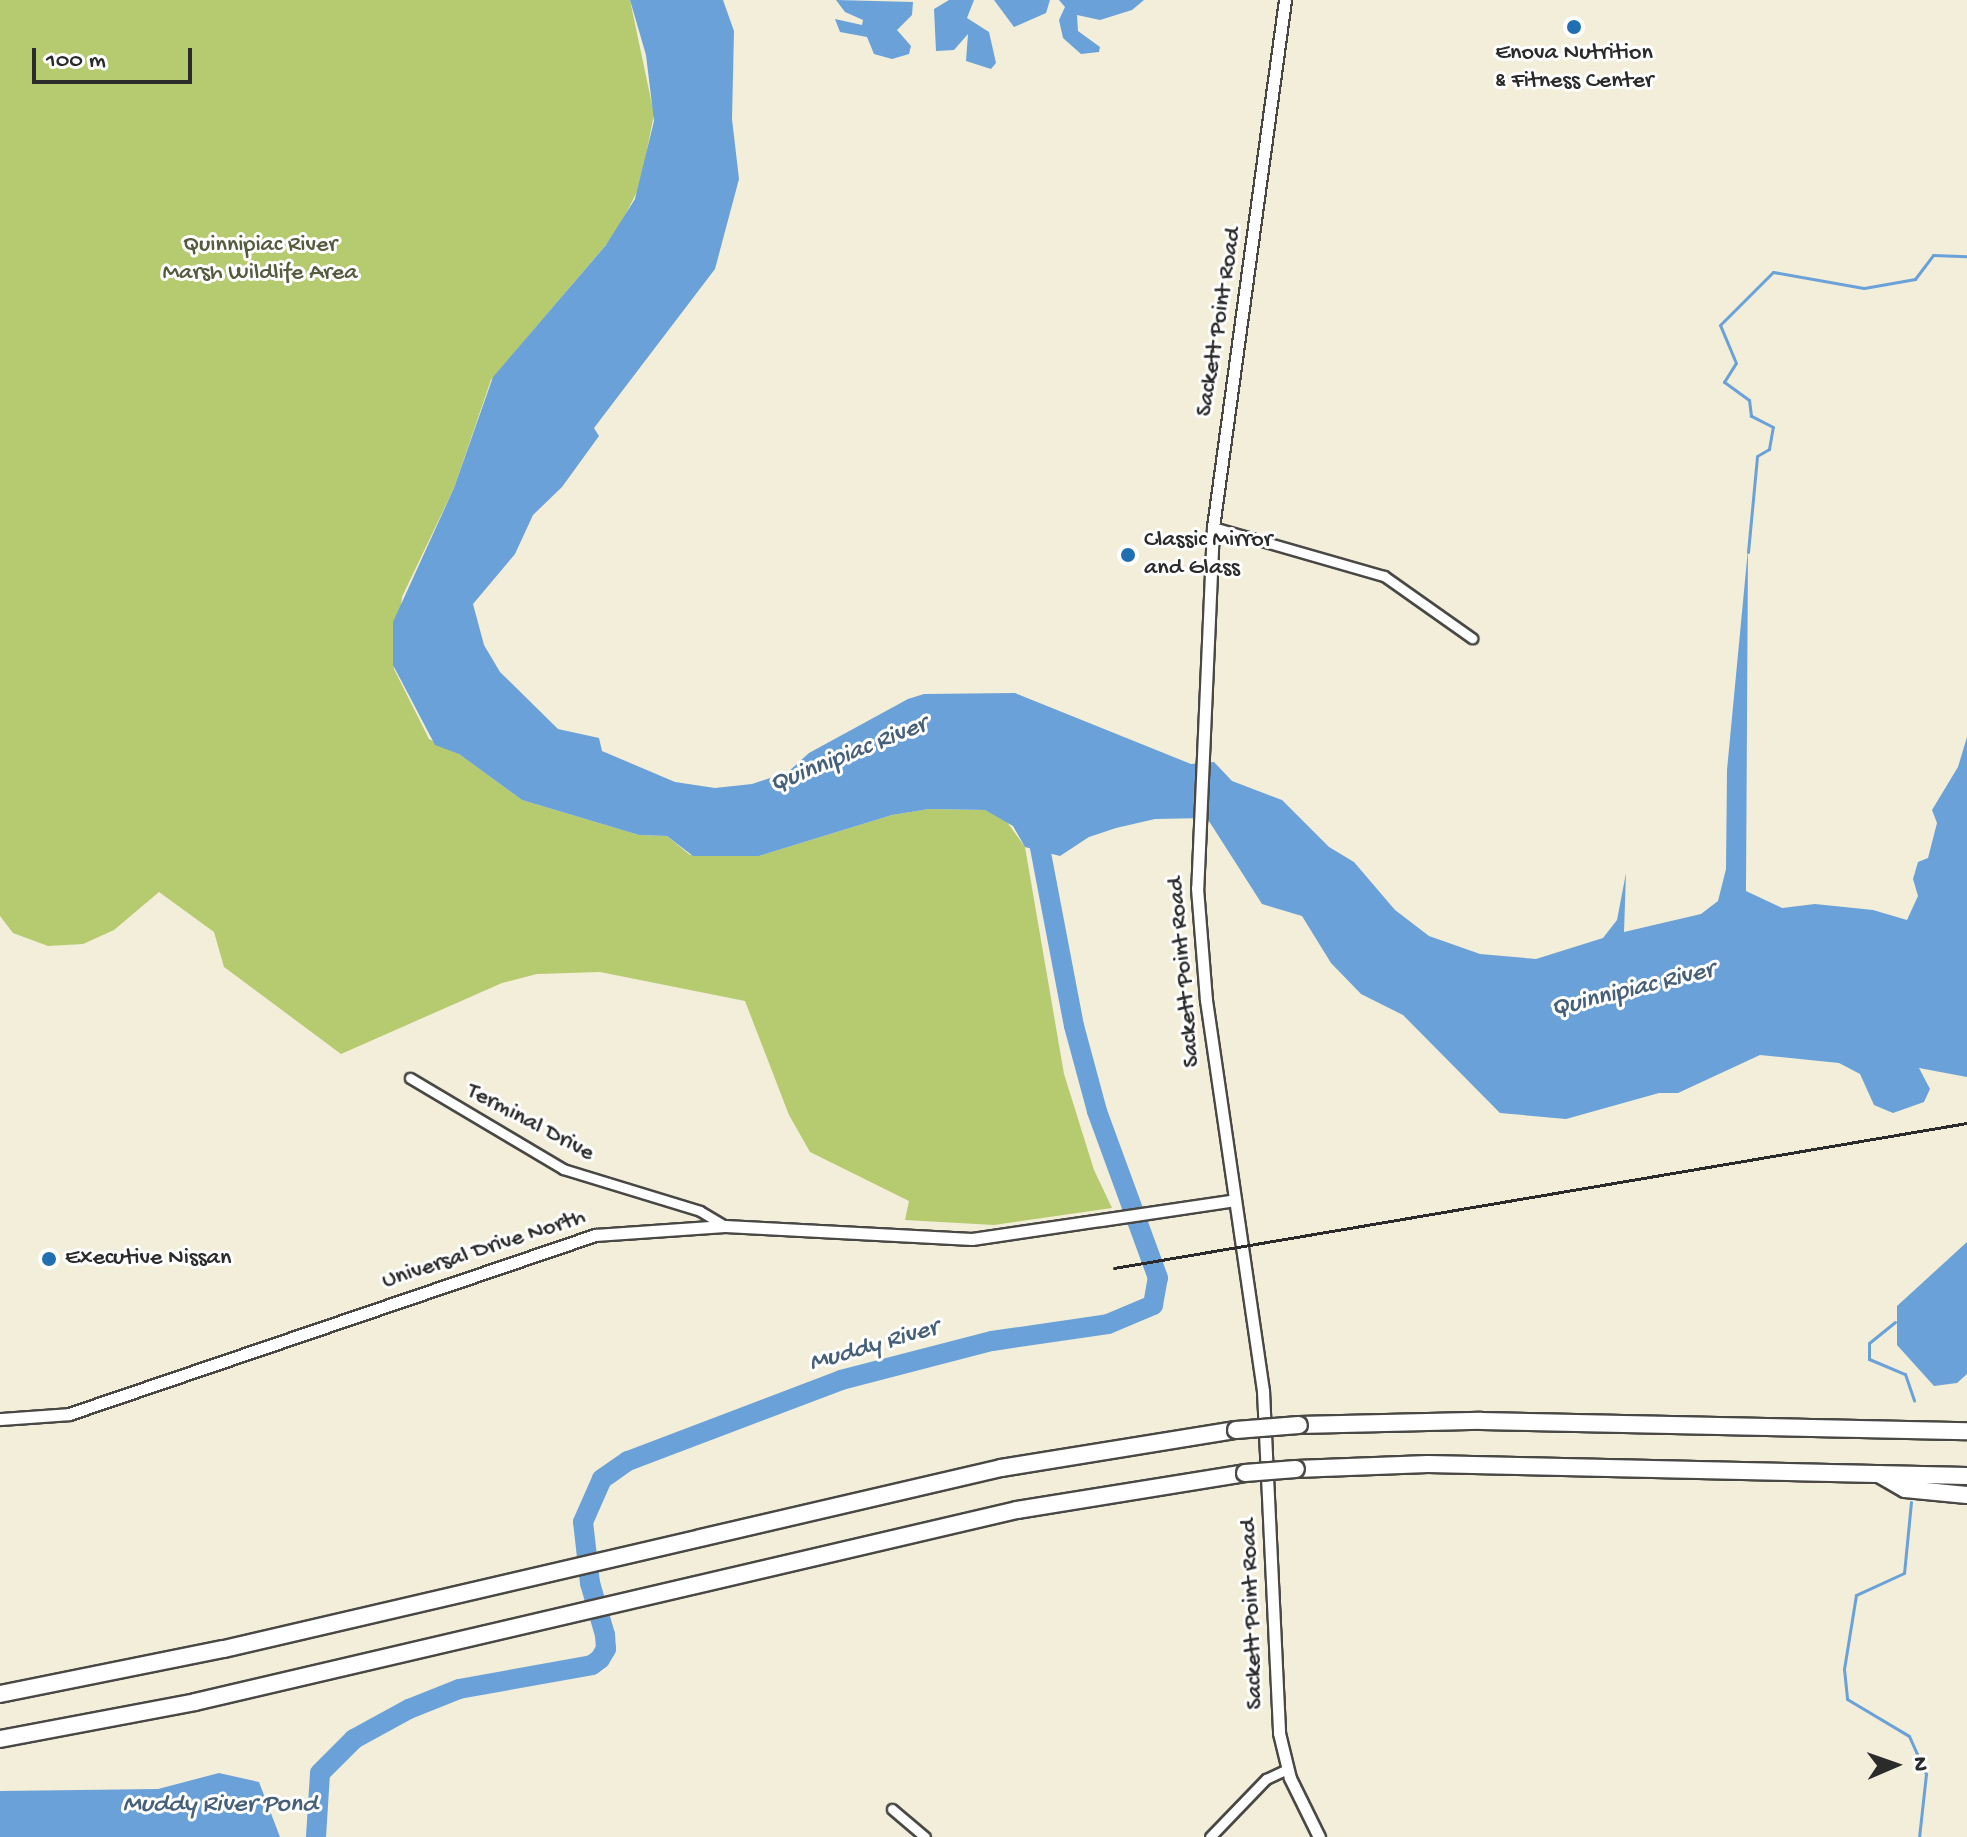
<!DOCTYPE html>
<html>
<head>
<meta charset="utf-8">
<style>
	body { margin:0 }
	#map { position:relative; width:1967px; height:1837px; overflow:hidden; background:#f2eed9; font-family:"Gochi Hand",sans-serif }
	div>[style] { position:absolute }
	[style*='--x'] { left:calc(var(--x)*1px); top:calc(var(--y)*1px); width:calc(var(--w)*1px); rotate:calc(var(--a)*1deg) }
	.green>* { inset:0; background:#b6cb6f }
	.water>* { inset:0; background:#6aa1d8 }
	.stream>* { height:3px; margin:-1.5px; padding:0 1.5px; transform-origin:1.5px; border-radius:1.5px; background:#6aa1d8 }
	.river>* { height:20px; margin:-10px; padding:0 10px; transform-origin:10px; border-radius:10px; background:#6aa1d8 }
	.roads { filter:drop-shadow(2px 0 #494845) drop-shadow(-2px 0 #494845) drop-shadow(0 2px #494845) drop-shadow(0 -2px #494845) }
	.minor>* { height:9px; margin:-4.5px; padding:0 4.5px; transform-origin:4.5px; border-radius:4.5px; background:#fff }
	.tertiary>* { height:11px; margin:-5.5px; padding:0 5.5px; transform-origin:5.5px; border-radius:5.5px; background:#fff }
	.motorway>* { height:16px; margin:-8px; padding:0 8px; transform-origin:8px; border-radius:8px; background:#fff }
	.rail>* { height:3px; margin:-1.5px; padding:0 1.5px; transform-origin:1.5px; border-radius:1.5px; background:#2b2b2b }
	.bridges { filter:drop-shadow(2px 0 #494845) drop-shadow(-2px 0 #494845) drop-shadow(0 2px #494845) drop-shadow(0 -2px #494845) }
	.motorway-bridge>* { height:16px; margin:-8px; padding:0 8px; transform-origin:8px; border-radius:8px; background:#fff }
	.dots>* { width:22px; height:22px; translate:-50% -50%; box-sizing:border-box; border:4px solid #fff; border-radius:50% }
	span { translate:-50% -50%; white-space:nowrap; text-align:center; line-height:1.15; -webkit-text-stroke:6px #fff; paint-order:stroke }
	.poi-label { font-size:24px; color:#2b2b2b }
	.left { translate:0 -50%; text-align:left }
	.park-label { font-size:24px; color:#555b3f }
	.street-label { font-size:24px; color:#2b2b2b }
	.water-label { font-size:26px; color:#476079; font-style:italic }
	.north { position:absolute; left:1855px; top:1725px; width:80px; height:80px; -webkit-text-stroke:6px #fff; paint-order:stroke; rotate:88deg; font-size:22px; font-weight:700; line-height:32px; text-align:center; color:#2b2b2b }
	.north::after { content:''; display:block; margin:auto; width:28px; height:36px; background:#2b2b2b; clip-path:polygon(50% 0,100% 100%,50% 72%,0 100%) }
	.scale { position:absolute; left:32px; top:48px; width:160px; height:36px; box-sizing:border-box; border:4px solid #2b2b2b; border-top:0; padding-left:10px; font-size:24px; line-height:28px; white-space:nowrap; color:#2b2b2b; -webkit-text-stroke:6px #fff; paint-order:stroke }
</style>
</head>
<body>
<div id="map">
	<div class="green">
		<i style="clip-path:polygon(0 0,630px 0,654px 114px,640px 186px,616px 233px,491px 380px,454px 488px,402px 597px,394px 669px,429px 739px,459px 754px,522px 800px,639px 835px,667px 836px,690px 855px,759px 856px,892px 815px,929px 809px,985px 810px,1007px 822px,1025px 847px,1064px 1074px,1094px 1170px,1112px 1208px,994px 1225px,905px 1220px,909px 1201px,810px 1152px,789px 1115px,745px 1001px,600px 972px,537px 974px,502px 983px,341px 1054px,224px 967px,214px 932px,159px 892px,114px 930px,83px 944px,48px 946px,13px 933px,0 916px)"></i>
	</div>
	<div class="water">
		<i style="clip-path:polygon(630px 0,723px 0,734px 31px,732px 119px,739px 179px,715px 269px,594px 428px,599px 436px,562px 487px,533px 515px,515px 554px,473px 604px,484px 645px,500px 672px,558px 729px,599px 738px,602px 751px,675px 782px,715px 788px,752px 784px,788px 772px,809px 753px,908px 699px,924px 694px,1015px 693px,1191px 764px,1214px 762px,1232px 781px,1282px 800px,1329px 847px,1354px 862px,1395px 910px,1429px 936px,1480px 954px,1536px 959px,1603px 938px,1617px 920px,1626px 873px,1624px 932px,1701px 914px,1718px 901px,1726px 869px,1727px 770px,1748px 549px,1746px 891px,1782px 908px,1815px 904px,1873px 910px,1907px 920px,1918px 896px,1913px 879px,1918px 862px,1928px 858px,1937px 823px,1932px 810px,1958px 767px,1967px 737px,1967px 1077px,1919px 1068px,1930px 1089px,1924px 1102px,1893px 1113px,1874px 1105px,1860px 1074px,1839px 1063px,1760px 1055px,1678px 1093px,1659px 1093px,1566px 1119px,1500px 1113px,1403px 1015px,1361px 994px,1331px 963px,1302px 916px,1262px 904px,1207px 818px,1155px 819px,1116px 828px,1089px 837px,1060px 856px,1025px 847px,1013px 826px,985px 810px,929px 809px,892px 815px,759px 856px,693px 856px,667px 836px,639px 835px,522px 800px,459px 754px,435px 745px,393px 665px,393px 622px,454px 488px,493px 377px,606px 245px,635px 199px,654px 121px,646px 55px)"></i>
		<i style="clip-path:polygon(836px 0,913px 2px,912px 15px,897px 30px,911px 46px,909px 54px,892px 59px,874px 54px,867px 37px,840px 32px,835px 19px,862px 25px,863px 20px,845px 12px)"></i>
		<i style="clip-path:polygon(949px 0,974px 0,967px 18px,989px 32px,996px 63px,991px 69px,966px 61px,968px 34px,954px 50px,936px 51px,934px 9px)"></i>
		<i style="clip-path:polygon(994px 0,1050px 0,1046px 13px,1014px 27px)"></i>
		<i style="clip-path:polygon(1059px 0,1144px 0,1132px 10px,1100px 20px,1077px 15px,1078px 31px,1100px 47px,1099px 52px,1081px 54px,1063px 38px,1059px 20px,1065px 7px)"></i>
		<i style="clip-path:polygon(1967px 1242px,1967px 1374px,1957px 1383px,1934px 1386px,1897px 1345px,1897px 1306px)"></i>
		<i style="clip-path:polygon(219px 1773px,259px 1782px,280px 1837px,0 1837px,0 1791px,158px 1789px)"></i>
	</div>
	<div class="stream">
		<i style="--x:1748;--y:552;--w:96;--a:-84.6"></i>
		<i style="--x:1757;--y:456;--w:14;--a:-30"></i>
		<i style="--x:1769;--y:449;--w:22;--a:-80"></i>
		<i style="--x:1773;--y:427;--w:25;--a:-153"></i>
		<i style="--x:1751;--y:416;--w:16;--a:-97"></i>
		<i style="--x:1749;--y:400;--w:31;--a:-144"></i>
		<i style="--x:1724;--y:382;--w:22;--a:-58"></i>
		<i style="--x:1736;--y:363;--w:41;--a:-112.8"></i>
		<i style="--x:1720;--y:325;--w:75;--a:-45"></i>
		<i style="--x:1773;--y:272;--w:92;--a:10"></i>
		<i style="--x:1864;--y:288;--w:52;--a:-10"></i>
		<i style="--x:1915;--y:279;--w:30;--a:-53"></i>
		<i style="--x:1933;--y:255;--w:34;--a:2"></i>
		<i style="--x:1895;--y:1322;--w:33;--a:141"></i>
		<i style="--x:1869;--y:1343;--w:16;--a:90"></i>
		<i style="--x:1869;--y:1359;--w:39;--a:23"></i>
		<i style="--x:1905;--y:1374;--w:28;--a:71"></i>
		<i style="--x:1911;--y:1502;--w:71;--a:95.6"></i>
		<i style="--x:1904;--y:1573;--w:53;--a:155.4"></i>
		<i style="--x:1856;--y:1595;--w:75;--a:99.2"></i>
		<i style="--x:1844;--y:1669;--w:30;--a:84"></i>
		<i style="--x:1847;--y:1699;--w:72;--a:30.8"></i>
		<i style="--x:1909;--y:1736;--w:42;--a:65.9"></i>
		<i style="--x:1926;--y:1774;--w:63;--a:96.3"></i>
	</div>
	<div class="river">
		<i style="--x:316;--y:1837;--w:64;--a:-86.4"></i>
		<i style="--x:320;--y:1773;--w:48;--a:-45"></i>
		<i style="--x:354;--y:1739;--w:63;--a:-28.6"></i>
		<i style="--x:409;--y:1709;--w:54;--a:-21.8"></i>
		<i style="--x:459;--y:1689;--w:135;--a:-10.2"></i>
		<i style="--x:592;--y:1665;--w:10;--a:-37"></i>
		<i style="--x:600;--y:1659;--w:12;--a:-59"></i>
		<i style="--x:606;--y:1649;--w:14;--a:-94"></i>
		<i style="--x:605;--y:1635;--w:54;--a:-106.1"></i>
		<i style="--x:590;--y:1583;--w:61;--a:-96.5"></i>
		<i style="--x:583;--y:1522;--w:47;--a:-66.2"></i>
		<i style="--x:602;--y:1479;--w:32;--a:-35"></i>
		<i style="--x:628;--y:1461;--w:228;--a:-20.8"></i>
		<i style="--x:841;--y:1380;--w:156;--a:-14.5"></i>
		<i style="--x:992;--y:1341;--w:117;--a:-8.3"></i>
		<i style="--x:1108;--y:1324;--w:49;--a:-22.9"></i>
		<i style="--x:1153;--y:1305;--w:27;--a:-80"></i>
		<i style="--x:1158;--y:1278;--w:178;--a:-110.1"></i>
		<i style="--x:1097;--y:1111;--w:88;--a:-105.1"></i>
		<i style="--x:1074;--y:1026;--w:204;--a:-100.8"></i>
	</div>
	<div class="roads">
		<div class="minor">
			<i style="--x:1213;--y:527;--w:178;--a:16"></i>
			<i style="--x:1384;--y:576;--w:108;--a:35.2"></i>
			<i style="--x:410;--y:1078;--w:178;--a:30.7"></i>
			<i style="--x:563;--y:1169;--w:143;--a:17"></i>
			<i style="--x:700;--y:1211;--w:29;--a:31"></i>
			<i style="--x:892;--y:1809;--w:43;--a:40.3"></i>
			<i style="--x:1210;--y:1837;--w:81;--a:-46"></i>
			<i style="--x:1266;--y:1779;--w:23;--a:-25"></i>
		</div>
		<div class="tertiary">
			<i style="--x:1285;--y:0;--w:532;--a:97.78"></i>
			<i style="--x:1213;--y:527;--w:361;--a:92.5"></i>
			<i style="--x:1197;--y:888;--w:112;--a:85.4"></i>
			<i style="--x:1206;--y:1000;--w:395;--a:81.7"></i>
			<i style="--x:1263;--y:1391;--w:342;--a:87.3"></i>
			<i style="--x:1279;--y:1733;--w:46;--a:76.3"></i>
			<i style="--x:1290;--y:1778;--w:66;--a:63.8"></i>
			<i style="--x:0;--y:1419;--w:69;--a:-4.1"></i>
			<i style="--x:69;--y:1414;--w:556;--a:-18.79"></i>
			<i style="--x:595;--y:1235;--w:130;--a:-4"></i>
			<i style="--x:725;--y:1226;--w:247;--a:3"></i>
			<i style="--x:972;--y:1239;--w:266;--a:-8.4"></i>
		</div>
		<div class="motorway">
			<i style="--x:1299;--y:1425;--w:182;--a:-1.3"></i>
			<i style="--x:1481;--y:1421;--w:486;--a:1.2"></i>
			<i style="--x:1296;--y:1469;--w:132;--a:-2.2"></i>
			<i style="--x:1428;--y:1464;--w:539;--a:1.28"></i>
			<i style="--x:1879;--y:1474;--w:30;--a:30"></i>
			<i style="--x:1905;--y:1489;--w:62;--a:5.5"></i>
			<i style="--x:0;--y:1694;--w:228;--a:-11.4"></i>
			<i style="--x:224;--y:1649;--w:798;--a:-13.11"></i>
			<i style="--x:1001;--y:1468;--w:238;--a:-9.2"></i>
			<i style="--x:0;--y:1739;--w:198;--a:-10.7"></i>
			<i style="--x:195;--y:1702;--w:844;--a:-13.15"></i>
			<i style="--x:1017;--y:1510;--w:231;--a:-9.2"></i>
		</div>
	</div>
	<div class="rail">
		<i style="--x:1114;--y:1268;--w:865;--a:-9.65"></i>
	</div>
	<div class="bridges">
		<div class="motorway-bridge">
			<i style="--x:1236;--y:1430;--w:63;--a:-4.5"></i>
			<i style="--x:1245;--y:1473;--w:51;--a:-4.5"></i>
		</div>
	</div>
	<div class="dots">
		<i style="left:1574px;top:27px;background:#1f6fb2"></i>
		<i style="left:1128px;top:555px;background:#1f6fb2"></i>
		<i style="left:49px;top:1259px;background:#1f6fb2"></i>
	</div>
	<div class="poi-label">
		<span style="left:1574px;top:68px">Enova Nutrition<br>&amp; Fitness Center</span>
		<span class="left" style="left:1144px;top:555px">Classic Mirror<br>and Glass</span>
		<span class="left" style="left:65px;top:1259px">Executive Nissan</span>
	</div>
	<div class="park-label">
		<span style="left:260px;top:260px">Quinnipiac River<br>Marsh Wildlife Area</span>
	</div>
	<div class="street-label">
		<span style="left:1220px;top:322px;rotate:-81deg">Sackett Point Road</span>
		<span style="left:1185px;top:972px;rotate:-95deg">Sackett Point Road</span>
		<span style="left:530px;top:1123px;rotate:28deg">Terminal Drive</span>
		<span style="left:484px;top:1250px;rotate:-18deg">Universal Drive North</span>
		<span style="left:1253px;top:1614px;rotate:-92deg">Sackett Point Road</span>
	</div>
	<div class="water-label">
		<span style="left:849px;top:756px;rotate:-22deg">Quinnipiac River</span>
		<span style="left:1633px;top:991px;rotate:-14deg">Quinnipiac River</span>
		<span style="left:874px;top:1347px;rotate:-16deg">Muddy River</span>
		<span style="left:220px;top:1806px">Muddy River Pond</span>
	</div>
	<div class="north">N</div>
	<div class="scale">100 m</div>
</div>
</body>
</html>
